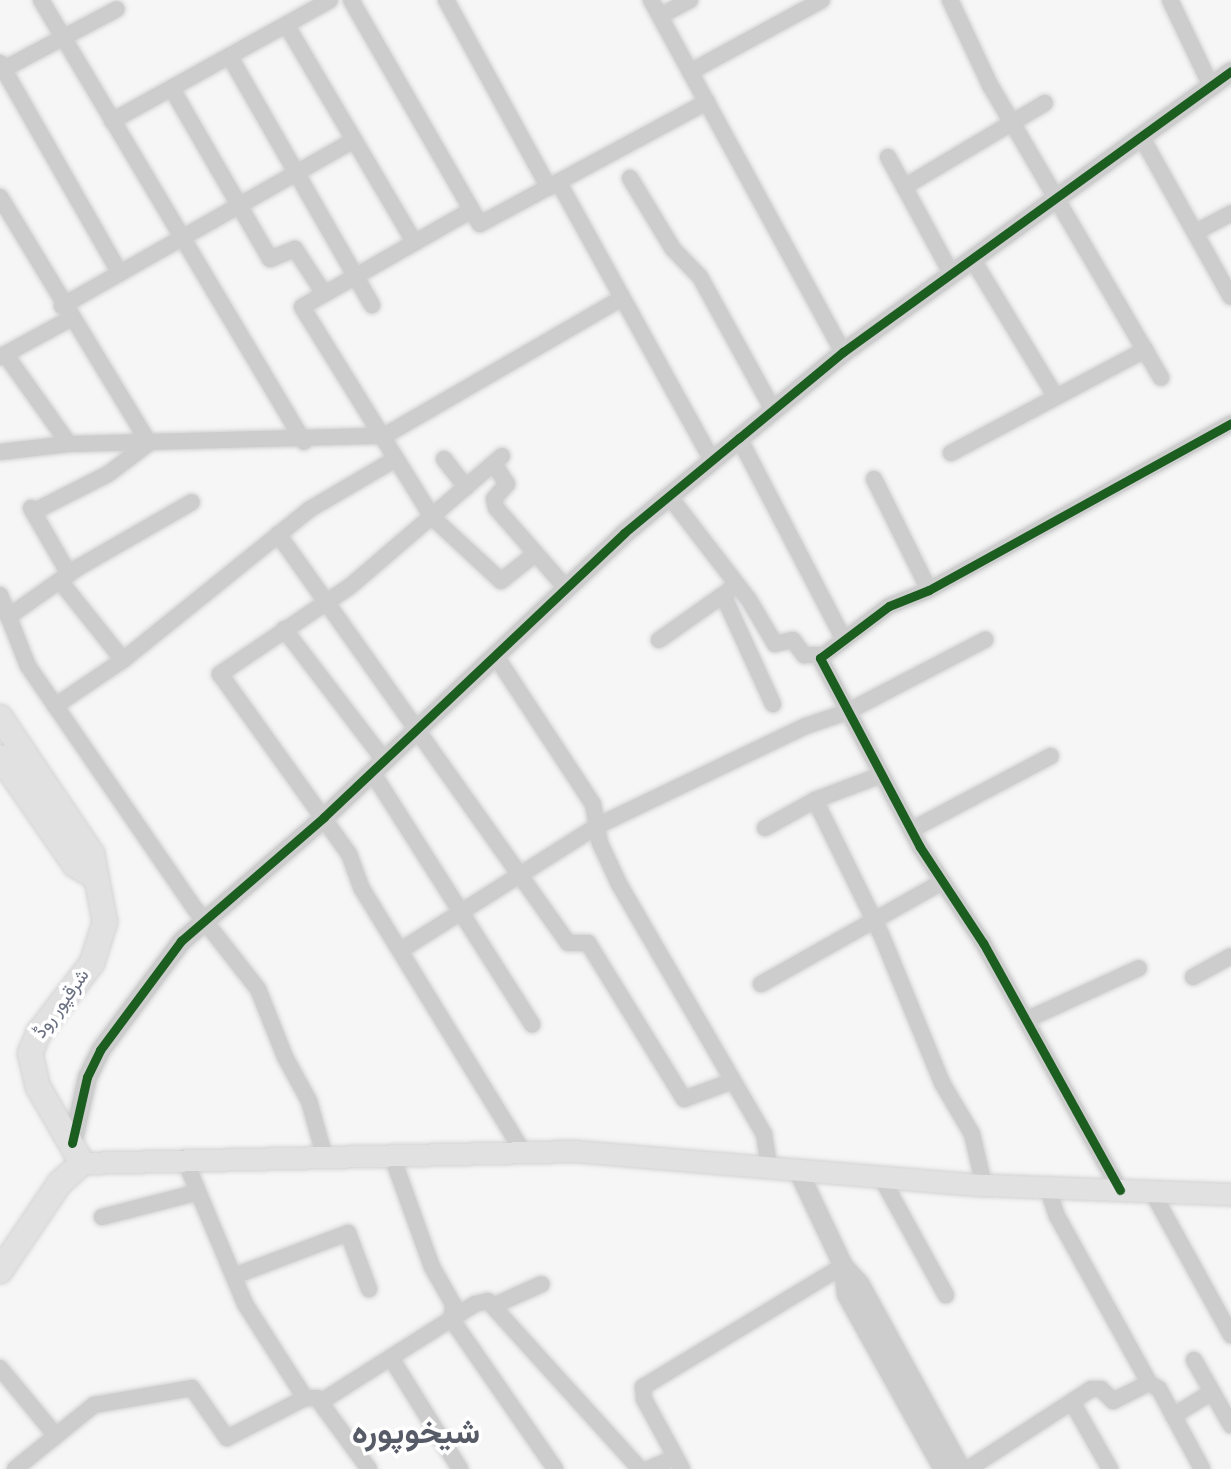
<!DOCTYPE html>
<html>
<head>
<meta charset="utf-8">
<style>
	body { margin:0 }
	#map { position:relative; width:1231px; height:1469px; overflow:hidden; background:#f6f6f6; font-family:"Source Sans 3",Vazirmatn,sans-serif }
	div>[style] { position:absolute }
	.roads { filter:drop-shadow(0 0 2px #d2d2d4) drop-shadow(0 0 2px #d2d2d4) }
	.minor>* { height:16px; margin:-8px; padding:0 8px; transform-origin:8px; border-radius:8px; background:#cdcdce }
	.tertiary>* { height:19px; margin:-9.5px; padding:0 9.5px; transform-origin:9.5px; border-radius:9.5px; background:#cdcdce }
	.secondary>* { height:21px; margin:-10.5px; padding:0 10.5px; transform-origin:10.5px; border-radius:10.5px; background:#e1e1e2 }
	.primary>* { height:24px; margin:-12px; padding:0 12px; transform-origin:12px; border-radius:12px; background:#e1e1e2 }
	.cycleway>* { height:9px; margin:-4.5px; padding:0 4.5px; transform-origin:4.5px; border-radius:4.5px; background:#1b5e20 }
	span { translate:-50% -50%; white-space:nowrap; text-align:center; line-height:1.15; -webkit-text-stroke:7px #fff; paint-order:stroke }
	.street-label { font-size:19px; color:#6a7082 }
	.town-label { font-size:33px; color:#575b68; font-weight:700 }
</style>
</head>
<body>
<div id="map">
	<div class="roads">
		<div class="minor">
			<div style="left:41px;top:0;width:514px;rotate:59.25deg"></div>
			<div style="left:351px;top:0;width:258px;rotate:60.1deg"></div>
			<div style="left:480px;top:224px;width:258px;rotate:-28.3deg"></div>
			<div style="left:446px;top:0;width:214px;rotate:61.3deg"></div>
			<div style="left:651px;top:0;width:401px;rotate:61.4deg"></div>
			<div style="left:950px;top:0;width:94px;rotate:64.8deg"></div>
			<div style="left:990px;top:85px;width:339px;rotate:59.7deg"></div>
			<div style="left:1170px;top:0;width:95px;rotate:64.5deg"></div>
			<div style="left:660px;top:16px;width:34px;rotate:-28deg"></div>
			<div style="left:287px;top:26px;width:251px;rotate:59.5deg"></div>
			<div style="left:230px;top:57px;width:286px;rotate:60.2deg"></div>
			<div style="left:0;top:63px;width:242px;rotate:60.3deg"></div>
			<div style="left:0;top:71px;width:132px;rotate:-27.9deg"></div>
			<div style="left:690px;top:72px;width:150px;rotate:-28.6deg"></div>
			<div style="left:172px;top:89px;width:196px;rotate:60deg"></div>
			<div style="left:270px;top:259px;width:27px;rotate:-22deg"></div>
			<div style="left:295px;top:249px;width:51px;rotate:56.9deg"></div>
			<div style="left:112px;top:121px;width:249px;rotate:-29deg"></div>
			<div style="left:1142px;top:138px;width:182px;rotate:60.8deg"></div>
			<div style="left:888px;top:157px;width:134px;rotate:61.5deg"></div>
			<div style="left:630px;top:178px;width:83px;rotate:58.8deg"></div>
			<div style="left:673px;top:249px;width:39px;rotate:46deg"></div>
			<div style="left:700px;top:277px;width:152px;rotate:61.2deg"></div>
			<div style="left:559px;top:183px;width:316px;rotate:61.1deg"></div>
			<div style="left:904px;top:187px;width:164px;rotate:-30.8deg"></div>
			<div style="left:0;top:197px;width:288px;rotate:58.8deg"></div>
			<div style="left:149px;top:443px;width:51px;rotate:142.9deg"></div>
			<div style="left:108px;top:474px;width:84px;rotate:153.1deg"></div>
			<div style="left:470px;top:211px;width:193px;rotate:150.3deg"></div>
			<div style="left:302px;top:307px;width:247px;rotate:58.2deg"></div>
			<div style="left:432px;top:517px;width:94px;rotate:42.8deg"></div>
			<div style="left:501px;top:581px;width:43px;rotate:-38.5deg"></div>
			<div style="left:1196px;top:232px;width:40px;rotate:-28deg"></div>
			<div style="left:973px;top:260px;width:157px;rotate:58.8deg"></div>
			<div style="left:62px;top:306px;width:336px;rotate:-29.6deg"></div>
			<div style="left:5px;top:354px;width:110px;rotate:54.6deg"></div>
			<div style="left:0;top:357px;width:80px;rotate:-28.5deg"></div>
			<div style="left:739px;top:438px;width:225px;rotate:62.5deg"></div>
			<div style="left:0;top:452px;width:69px;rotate:-6.6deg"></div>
			<div style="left:69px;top:444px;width:315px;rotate:-1.5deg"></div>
			<div style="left:384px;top:436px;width:275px;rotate:-30.1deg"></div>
			<div style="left:951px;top:453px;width:220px;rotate:-28deg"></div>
			<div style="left:502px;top:456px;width:201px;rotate:139.4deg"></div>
			<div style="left:349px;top:587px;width:156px;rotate:146deg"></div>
			<div style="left:220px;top:674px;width:221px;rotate:54.4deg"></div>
			<div style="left:349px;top:854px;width:37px;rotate:70deg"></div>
			<div style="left:362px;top:889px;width:310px;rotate:58.5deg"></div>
			<div style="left:444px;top:459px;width:36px;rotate:52deg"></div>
			<div style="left:494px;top:464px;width:24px;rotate:57deg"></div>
			<div style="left:507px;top:484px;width:20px;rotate:131deg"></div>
			<div style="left:494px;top:499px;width:9px;rotate:77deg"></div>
			<div style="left:496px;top:508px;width:106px;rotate:48.8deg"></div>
			<div style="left:874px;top:479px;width:124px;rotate:63.6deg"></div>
			<div style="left:669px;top:496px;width:131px;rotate:52.4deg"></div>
			<div style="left:749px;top:600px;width:51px;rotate:59.4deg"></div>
			<div style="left:775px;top:644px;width:18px;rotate:-13deg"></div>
			<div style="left:793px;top:640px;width:19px;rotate:54deg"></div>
			<div style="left:804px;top:655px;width:17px"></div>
			<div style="left:31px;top:508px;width:76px;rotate:60.1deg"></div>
			<div style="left:278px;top:534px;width:501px;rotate:54.66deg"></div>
			<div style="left:568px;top:943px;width:20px"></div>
			<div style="left:588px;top:943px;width:183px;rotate:58.4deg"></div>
			<div style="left:684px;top:1099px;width:52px;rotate:-20.2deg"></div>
			<div style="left:60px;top:581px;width:101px;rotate:51.4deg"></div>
			<div style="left:0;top:595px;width:76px;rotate:68.5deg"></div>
			<div style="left:28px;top:666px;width:296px;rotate:55.5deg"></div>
			<div style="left:196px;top:910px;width:100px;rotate:51.9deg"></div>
			<div style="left:258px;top:989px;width:73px;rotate:68.3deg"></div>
			<div style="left:285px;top:1057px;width:50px;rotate:61.4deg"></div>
			<div style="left:309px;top:1101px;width:55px;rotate:74.2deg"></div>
			<div style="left:723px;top:595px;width:120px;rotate:65.4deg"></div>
			<div style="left:8px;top:617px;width:87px;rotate:-35.2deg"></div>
			<div style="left:79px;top:567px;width:130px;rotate:-29.9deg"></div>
			<div style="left:284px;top:629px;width:165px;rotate:52.6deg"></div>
			<div style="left:659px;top:640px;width:87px;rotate:-35.2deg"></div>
			<div style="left:495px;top:655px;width:178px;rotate:56.7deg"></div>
			<div style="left:593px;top:804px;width:40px;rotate:80deg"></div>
			<div style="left:600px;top:843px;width:45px;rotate:65.1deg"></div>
			<div style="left:619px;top:884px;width:289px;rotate:59.9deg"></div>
			<div style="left:764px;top:1134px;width:31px;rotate:81deg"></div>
			<div style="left:55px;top:706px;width:82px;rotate:-34.1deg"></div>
			<div style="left:123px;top:660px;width:240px;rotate:-38.9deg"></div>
			<div style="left:310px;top:509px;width:97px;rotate:-30.3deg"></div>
			<div style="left:372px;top:772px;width:299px;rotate:57.6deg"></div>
			<div style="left:815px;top:800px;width:149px;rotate:63.8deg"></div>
			<div style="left:881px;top:934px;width:161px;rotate:67.7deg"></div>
			<div style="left:942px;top:1083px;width:59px;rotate:59.5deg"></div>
			<div style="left:972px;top:1134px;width:52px;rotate:76.8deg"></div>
			<div style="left:765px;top:828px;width:57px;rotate:-29.2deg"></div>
			<div style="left:815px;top:800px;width:71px;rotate:-20.7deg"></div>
			<div style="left:911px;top:830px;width:158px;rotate:-27.9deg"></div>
			<div style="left:401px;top:950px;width:232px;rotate:-32.3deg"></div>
			<div style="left:597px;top:826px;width:232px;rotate:-25.6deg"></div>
			<div style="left:806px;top:726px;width:43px;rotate:-18.9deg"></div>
			<div style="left:847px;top:712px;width:156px;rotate:-27.6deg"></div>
			<div style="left:1193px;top:977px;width:43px;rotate:-28.9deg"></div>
			<div style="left:761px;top:984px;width:208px;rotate:-29.4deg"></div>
			<div style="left:1026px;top:1020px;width:124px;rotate:-24.7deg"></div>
			<div style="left:392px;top:1156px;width:118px;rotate:70.2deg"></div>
			<div style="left:432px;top:1267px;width:43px;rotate:60.4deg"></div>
			<div style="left:453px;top:1304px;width:16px;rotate:94deg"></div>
			<div style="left:184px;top:1158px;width:158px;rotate:67.3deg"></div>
			<div style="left:245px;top:1304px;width:112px;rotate:57.4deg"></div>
			<div style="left:881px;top:1177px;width:135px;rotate:61.2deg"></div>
			<div style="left:1048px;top:1189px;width:28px;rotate:72deg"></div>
			<div style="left:1057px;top:1216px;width:191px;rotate:61.1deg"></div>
			<div style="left:1120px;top:1190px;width:282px;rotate:-119deg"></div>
			<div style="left:983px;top:943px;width:115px;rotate:-123.3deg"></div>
			<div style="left:920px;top:847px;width:214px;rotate:-117.9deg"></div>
			<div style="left:820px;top:658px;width:86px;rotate:-37deg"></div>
			<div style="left:889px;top:606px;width:43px;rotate:-21.8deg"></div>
			<div style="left:929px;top:590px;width:345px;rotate:-28.9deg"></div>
			<div style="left:1151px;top:1190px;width:166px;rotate:61.1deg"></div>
			<div style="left:102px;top:1217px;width:96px;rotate:-14.5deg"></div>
			<div style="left:234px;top:1276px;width:122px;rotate:-20.7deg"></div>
			<div style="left:348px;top:1233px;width:60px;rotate:69.4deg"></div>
			<div style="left:495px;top:1305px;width:51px;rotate:-24.1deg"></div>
			<div style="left:452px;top:1320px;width:181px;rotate:55.3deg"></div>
			<div style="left:391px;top:1358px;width:131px;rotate:58.1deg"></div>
			<div style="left:1194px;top:1360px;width:75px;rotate:60.4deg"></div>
			<div style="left:0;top:1368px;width:88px;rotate:50.5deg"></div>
			<div style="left:322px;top:1401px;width:181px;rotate:-32.4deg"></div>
			<div style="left:475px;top:1304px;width:13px;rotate:-13deg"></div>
			<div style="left:488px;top:1301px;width:227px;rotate:47.9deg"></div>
			<div style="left:1072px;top:1402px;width:77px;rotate:60.4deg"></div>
			<div style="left:1173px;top:1416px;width:46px;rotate:-31.6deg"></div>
			<div style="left:15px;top:1469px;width:102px;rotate:-39deg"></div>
			<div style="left:94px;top:1405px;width:99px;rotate:-9.8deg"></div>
			<div style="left:192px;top:1388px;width:61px;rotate:55deg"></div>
			<div style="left:227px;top:1438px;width:88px;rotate:-27.1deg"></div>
			<div style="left:305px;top:1398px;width:12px"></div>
			<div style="left:317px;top:1398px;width:88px;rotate:53.8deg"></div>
			<div style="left:648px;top:1469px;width:30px;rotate:-23deg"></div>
			<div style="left:682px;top:1469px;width:80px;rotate:-118.5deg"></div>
			<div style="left:644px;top:1399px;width:12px;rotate:-95deg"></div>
			<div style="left:643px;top:1387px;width:234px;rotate:-31.2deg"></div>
			<div style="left:968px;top:1469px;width:147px;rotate:-33deg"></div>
			<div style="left:1091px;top:1389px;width:10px"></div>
			<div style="left:1101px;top:1389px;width:17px;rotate:45deg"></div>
			<div style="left:1113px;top:1401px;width:40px;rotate:-26.6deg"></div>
			<div style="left:1149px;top:1383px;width:12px;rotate:31deg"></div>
			<div style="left:1159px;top:1389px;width:91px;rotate:61.7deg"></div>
		</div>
		<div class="tertiary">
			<div style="left:72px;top:1143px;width:68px;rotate:-77.2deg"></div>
			<div style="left:87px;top:1077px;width:30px;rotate:-64deg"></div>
			<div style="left:100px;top:1050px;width:136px;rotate:-53.4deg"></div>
			<div style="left:181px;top:941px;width:189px;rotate:-40.9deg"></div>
			<div style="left:324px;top:817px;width:413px;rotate:-43.4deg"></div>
			<div style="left:624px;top:533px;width:149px;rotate:-39.6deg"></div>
			<div style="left:739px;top:438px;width:135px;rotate:-39.6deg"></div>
			<div style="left:843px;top:352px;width:479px;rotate:-35.9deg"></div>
			<div style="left:797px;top:1169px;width:107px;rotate:64.6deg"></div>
			<div style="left:843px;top:1266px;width:23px;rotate:47deg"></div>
			<div style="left:859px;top:1283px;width:212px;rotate:61.3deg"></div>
			<div style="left:843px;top:1266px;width:28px;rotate:84deg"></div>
			<div style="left:846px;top:1294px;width:200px;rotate:61deg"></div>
		</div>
		<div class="secondary">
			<div style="left:82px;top:1163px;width:493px;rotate:-1.4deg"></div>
			<div style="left:575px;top:1151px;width:410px;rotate:4.8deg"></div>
			<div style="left:984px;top:1185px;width:247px;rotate:2.1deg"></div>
		</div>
		<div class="primary">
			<div style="left:0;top:717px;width:165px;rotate:56.1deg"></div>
			<div style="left:92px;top:854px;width:69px;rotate:79.2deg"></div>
			<div style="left:105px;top:922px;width:43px;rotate:107.6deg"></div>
			<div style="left:92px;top:963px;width:87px;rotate:127.5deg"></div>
			<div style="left:39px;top:1032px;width:23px;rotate:113deg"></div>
			<div style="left:30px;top:1053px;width:35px;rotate:77deg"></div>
			<div style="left:38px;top:1087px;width:88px;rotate:59.9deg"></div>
			<div style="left:82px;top:1163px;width:31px;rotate:138deg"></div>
			<div style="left:59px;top:1184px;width:105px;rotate:124.1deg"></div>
			<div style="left:0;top:757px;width:131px;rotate:55.2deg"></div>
			<div style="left:75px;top:865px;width:21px;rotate:31deg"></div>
		</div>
	</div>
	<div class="cycleway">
		<div style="left:72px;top:1143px;width:68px;rotate:-77.2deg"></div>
		<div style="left:87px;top:1077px;width:30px;rotate:-64deg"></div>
		<div style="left:100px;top:1050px;width:136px;rotate:-53.4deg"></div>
		<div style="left:181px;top:941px;width:189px;rotate:-40.9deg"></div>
		<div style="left:324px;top:817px;width:413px;rotate:-43.4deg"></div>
		<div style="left:624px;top:533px;width:149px;rotate:-39.6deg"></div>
		<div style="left:739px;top:438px;width:135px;rotate:-39.6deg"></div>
		<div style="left:843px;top:352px;width:479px;rotate:-35.9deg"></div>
		<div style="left:1120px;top:1190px;width:282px;rotate:-119deg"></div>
		<div style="left:983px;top:943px;width:115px;rotate:-123.3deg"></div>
		<div style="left:920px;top:847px;width:214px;rotate:-117.9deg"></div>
		<div style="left:820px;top:658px;width:86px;rotate:-37deg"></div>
		<div style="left:889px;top:606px;width:43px;rotate:-21.8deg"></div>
		<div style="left:929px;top:590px;width:345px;rotate:-28.9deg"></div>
	</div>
	<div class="street-label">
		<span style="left:62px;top:1004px;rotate:-54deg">شرقپور روڈ</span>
	</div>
	<div class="town-label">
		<span style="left:416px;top:1433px">شیخوپورہ</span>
	</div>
</div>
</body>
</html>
